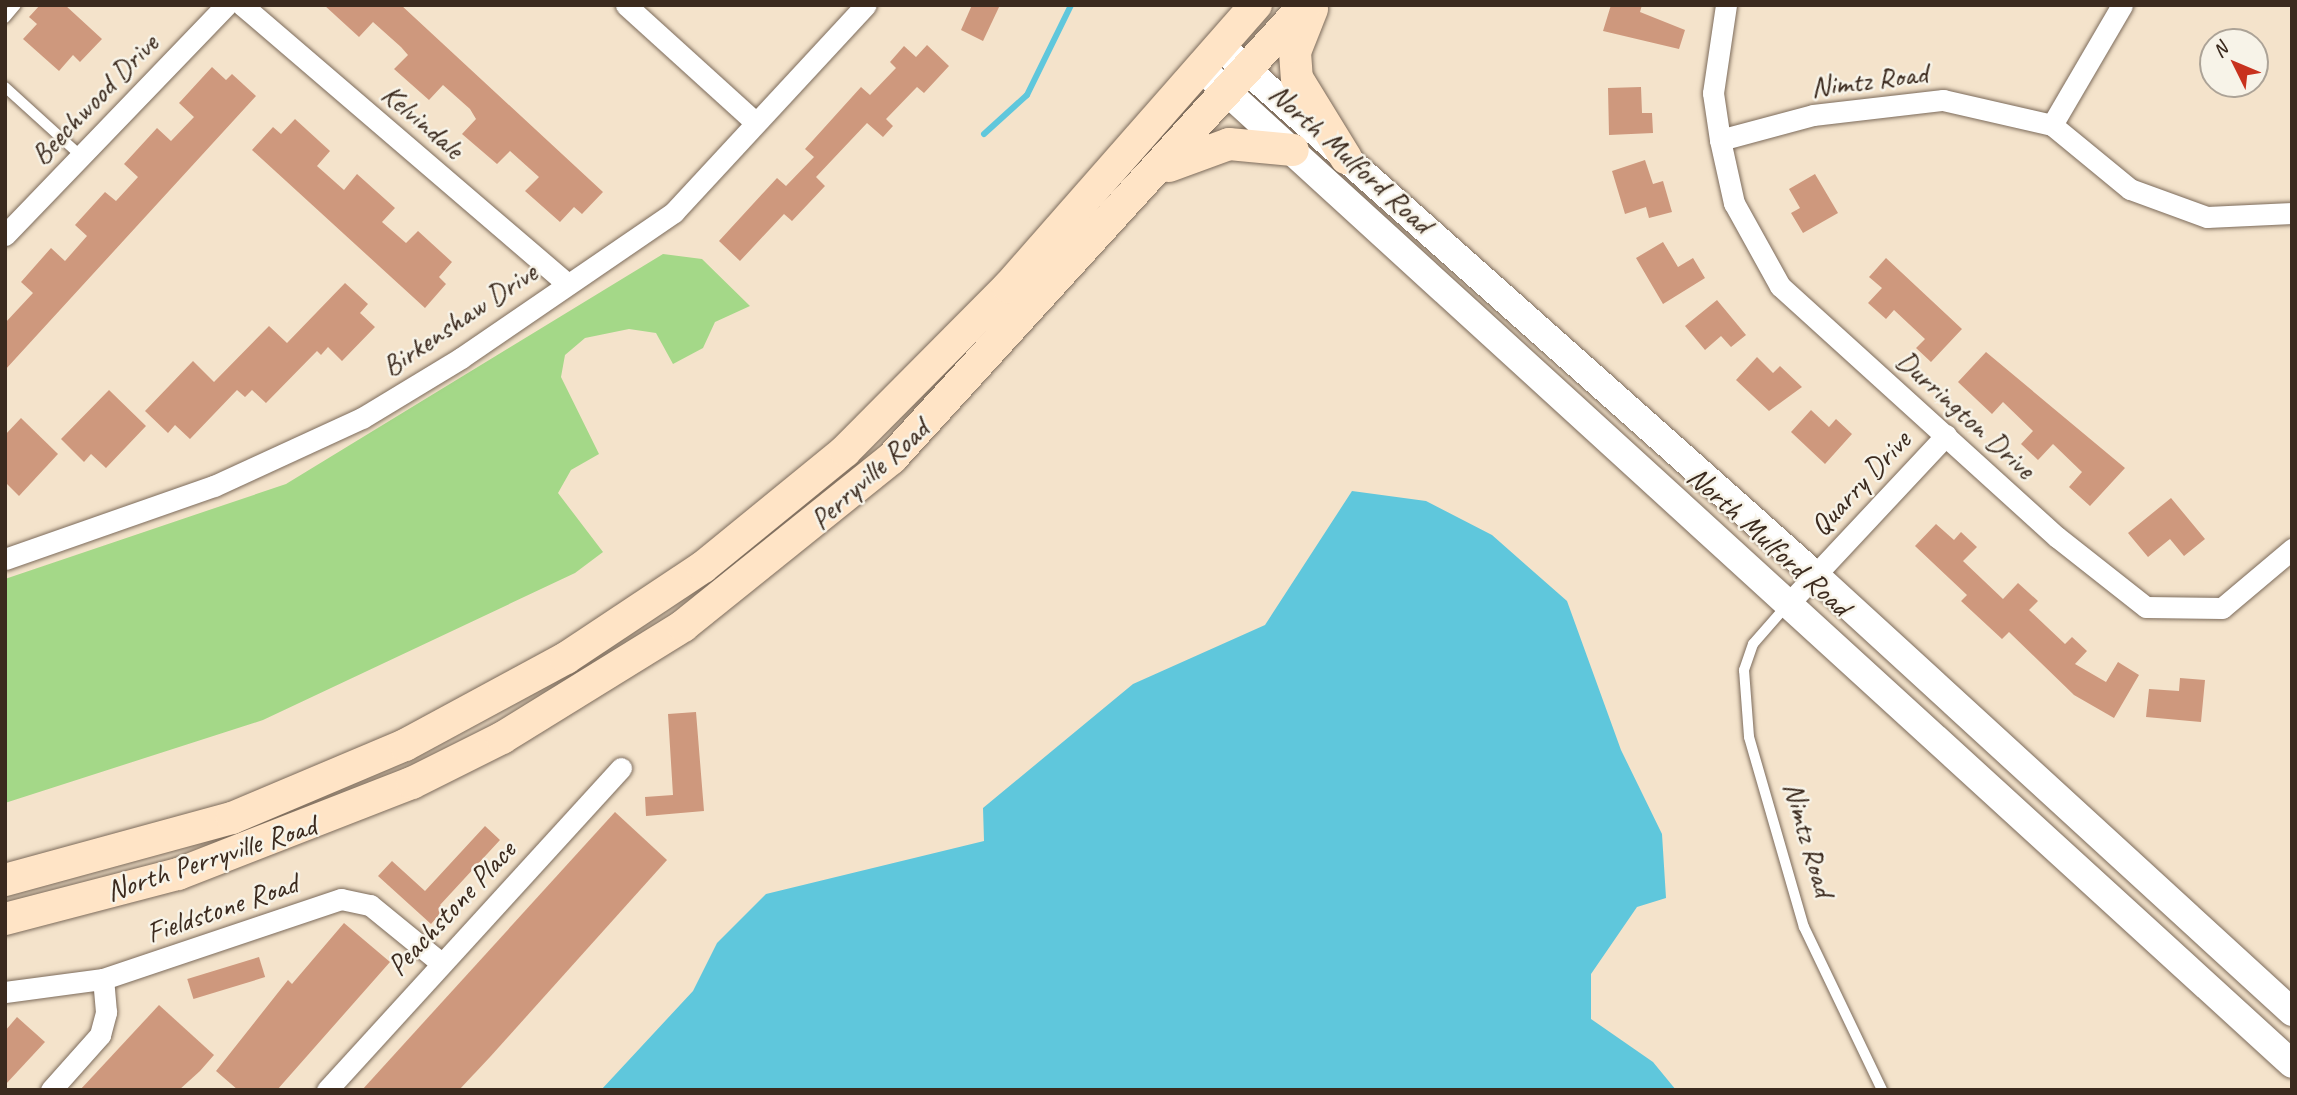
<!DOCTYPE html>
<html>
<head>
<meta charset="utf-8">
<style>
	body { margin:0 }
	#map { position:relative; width:2297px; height:1095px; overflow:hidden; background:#f4e3cb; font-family:Caveat,sans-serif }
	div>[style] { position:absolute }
	.green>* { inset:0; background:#a4d888 }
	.water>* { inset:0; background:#5fc7dc }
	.stream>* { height:6px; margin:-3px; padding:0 3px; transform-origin:3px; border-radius:3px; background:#5fc7dc }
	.building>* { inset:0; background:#ce987d; transform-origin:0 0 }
	.roads { filter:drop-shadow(0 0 2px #7c6b5b) drop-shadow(0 0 2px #7c6b5b) }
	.service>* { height:10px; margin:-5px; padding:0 5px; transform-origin:5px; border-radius:5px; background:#fff }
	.minor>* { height:21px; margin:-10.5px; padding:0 10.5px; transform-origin:10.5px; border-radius:10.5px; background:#fff }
	.tertiary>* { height:28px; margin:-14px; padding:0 14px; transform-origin:14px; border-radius:14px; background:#fff }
	.secondary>* { height:32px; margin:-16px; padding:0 16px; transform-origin:16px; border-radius:16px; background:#ffe4c6 }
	span { translate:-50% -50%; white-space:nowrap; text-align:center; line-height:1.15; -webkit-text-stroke:5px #f7f3e8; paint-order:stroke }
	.street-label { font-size:30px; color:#3b2a1e }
	.frame { position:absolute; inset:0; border:7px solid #3b2a1e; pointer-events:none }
	.north { position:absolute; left:2199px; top:28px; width:70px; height:70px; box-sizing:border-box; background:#f7f3e8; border:2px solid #aca397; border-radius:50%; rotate:313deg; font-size:19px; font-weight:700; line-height:28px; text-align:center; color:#3b2a1e }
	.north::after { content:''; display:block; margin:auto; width:24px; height:32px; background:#c8321e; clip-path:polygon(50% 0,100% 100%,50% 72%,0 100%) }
</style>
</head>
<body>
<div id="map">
	<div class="green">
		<div style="clip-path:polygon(663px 254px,702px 259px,750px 306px,715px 322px,703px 348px,673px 364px,656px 333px,629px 329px,585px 338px,565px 355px,561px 377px,599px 454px,571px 470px,558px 493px,603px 552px,575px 573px,263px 720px,5px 803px,5px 579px,286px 484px)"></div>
	</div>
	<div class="water">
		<div style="clip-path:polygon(1352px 491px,1426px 501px,1492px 535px,1567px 601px,1621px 750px,1662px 834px,1666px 898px,1637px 907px,1591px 974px,1591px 1019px,1653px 1062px,1676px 1090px,601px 1090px,693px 991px,717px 943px,766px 894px,984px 841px,983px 808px,1133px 684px,1265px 625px)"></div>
	</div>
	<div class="stream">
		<div style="left:984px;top:134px;width:58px;rotate:-42.2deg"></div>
		<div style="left:1027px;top:95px;width:100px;rotate:-63.9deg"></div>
	</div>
	<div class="building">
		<div style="clip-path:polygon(40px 5px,65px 5px,102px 39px,80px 62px,73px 55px,59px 71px,23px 39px,37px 24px,29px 17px)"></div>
		<div style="clip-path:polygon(324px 5px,401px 5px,603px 192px,582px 214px,574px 207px,560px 222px,525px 191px,539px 177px,510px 151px,497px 164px,462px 134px,476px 119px,470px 109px,443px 85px,429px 100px,394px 69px,408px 55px,401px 47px,373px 22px,359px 37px)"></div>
		<div style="clip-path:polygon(972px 5px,1000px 5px,983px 41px,961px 30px)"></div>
		<div style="clip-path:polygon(1611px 5px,1642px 5px,1640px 12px,1685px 30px,1679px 49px,1603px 31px)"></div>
		<div style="clip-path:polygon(927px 45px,949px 66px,924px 93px,917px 87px,886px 119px,893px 126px,883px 137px,867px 123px,816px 177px,825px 186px,792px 221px,784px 214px,740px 261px,719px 241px,777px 178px,786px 186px,814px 157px,805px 149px,861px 87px,870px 95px,896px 68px,890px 62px,904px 46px,916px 57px)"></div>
		<div style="clip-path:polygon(212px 67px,226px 80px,232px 74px,256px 96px,5px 370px,5px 323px,33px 293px,21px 282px,51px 248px,65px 261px,87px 236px,75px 225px,105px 192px,116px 201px,138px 177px,124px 164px,157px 128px,171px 141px,194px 117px,179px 103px)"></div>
		<div style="clip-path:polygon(1641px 87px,1642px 113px,1652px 113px,1653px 133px,1609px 135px,1608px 88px)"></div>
		<div style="clip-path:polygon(295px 119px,330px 151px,317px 166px,344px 190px,357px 174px,395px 208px,382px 222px,406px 243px,418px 231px,452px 262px,439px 277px,446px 284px,425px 308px,252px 150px,273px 127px,281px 134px)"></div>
		<div style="clip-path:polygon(1645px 160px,1653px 184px,1663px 181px,1672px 212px,1649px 218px,1646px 207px,1625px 214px,1612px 171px)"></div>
		<div style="clip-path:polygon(1815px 174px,1838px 213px,1803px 233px,1791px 213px,1800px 208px,1789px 189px)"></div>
		<div style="clip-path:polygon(1663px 242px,1678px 267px,1693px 258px,1705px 278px,1663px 304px,1636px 258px)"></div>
		<div style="clip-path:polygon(1886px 258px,1962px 329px,1931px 362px,1916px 348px,1925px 339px,1894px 310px,1886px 319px,1868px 303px,1882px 288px,1869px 277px)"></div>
		<div style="clip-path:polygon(345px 283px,368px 304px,360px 313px,375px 327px,342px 361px,328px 347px,321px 355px,317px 351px,266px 403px,252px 390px,245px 397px,237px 390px,190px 439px,175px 425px,168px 433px,145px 411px,193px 361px,214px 382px,269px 326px,287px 343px)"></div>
		<div style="clip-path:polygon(1717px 300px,1746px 335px,1731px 347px,1721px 336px,1705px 350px,1685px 326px)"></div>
		<div style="clip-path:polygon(1986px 352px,2125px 468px,2090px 506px,2069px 487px,2082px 472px,2053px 444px,2038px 460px,2021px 444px,2033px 431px,2003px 402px,1992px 414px,1958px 382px)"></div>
		<div style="clip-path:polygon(1757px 357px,1773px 373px,1780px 366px,1802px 387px,1769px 411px,1736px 380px)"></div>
		<div style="clip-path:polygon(109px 390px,146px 426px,106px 468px,91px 454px,84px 462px,61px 439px)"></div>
		<div style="clip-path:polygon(1811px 410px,1829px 427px,1836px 419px,1852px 434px,1825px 464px,1791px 432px)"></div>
		<div style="clip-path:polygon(21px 418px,58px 454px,19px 496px,5px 482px,5px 435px)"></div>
		<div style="clip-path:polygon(2171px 498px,2205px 539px,2184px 556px,2170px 539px,2148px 557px,2128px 533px)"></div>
		<div style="clip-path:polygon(1936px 524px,1954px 540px,1961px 532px,1977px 547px,1963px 561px,2003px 599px,2018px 583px,2038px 601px,2029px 610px,2065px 644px,2072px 637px,2087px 651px,2075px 664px,2106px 682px,2118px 662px,2139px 675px,2114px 718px,2074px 695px,2009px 632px,2002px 639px,1961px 601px,1967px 595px,1915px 546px)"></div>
		<div style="clip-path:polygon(2180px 678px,2205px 680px,2201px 722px,2146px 717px,2149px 689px,2179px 691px)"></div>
		<div style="clip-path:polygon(696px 712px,704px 811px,646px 816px,645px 797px,673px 795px,668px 714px)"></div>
		<div style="clip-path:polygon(615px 812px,667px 860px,490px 1057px,459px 1090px,362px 1090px)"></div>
		<div style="clip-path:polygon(485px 826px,500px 840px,440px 905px,444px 909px,431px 924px,378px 876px,392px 861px,425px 891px)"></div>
		<div style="clip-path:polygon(344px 923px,390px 962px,277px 1090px,238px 1090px,216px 1071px,288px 980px,292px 984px)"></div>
		<div style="left:259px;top:957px;width:21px;height:75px;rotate:73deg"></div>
		<div style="clip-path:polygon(159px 1005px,214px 1055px,200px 1071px,179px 1090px,80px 1090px)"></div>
		<div style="clip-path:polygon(17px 1017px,45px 1042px,5px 1085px,5px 1031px)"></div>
	</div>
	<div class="roads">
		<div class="service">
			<div style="left:5px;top:18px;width:17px;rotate:-50deg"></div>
			<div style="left:5px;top:87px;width:101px;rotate:42.2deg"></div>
			<div style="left:1788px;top:604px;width:53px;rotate:131.2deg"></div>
			<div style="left:1753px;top:644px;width:28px;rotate:109deg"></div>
			<div style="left:1744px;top:670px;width:67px;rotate:85.7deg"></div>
			<div style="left:1749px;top:737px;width:198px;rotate:73.9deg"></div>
			<div style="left:1804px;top:927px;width:181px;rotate:64.4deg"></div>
		</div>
		<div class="minor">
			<div style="left:242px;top:5px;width:426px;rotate:40.6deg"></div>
			<div style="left:626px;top:5px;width:174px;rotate:42.2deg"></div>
			<div style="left:1726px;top:5px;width:89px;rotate:98.4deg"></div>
			<div style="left:1713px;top:93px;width:48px;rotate:81.5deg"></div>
			<div style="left:1720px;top:140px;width:65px;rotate:77.5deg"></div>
			<div style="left:1734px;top:203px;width:95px;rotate:61deg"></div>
			<div style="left:1780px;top:286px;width:374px;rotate:42.2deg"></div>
			<div style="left:2057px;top:537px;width:113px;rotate:38.2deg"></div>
			<div style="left:2146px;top:607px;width:76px;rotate:0.8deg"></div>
			<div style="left:2222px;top:608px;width:92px;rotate:-40.1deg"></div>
			<div style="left:2052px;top:125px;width:139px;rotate:-59.7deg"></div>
			<div style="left:1720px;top:140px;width:96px;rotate:-15deg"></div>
			<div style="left:1813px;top:115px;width:131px;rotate:-6.6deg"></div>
			<div style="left:1943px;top:100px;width:112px;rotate:12.9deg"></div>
			<div style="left:2052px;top:125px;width:101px;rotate:39.4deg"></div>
			<div style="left:2130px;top:189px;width:82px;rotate:20deg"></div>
			<div style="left:2207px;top:217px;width:85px;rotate:-2.7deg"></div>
			<div style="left:5px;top:235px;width:319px;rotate:-46.1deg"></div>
			<div style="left:5px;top:559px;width:221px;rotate:-19.3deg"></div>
			<div style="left:214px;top:486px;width:163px;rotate:-24.7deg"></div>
			<div style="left:362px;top:418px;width:116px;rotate:-31.2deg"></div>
			<div style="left:461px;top:358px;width:258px;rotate:-34.4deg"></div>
			<div style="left:674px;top:212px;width:282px;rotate:-47.2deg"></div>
			<div style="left:1789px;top:603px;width:230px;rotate:-46.9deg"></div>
			<div style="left:5px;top:992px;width:99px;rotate:-7.6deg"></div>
			<div style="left:103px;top:979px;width:251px;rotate:-18.6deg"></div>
			<div style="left:341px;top:899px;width:30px;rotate:12deg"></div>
			<div style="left:370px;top:905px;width:90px;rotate:39.2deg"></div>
			<div style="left:51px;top:1090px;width:74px;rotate:-48.3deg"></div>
			<div style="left:100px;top:1035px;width:24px;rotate:-75deg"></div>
			<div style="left:106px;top:1012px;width:33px;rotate:-95deg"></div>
			<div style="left:327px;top:1090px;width:436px;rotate:-47.6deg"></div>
		</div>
		<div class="tertiary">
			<div style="left:1220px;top:46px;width:796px;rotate:41.64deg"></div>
			<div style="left:1815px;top:575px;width:647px;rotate:42.49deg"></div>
			<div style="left:1201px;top:68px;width:1477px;rotate:42.39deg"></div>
		</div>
		<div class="secondary">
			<div style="left:1312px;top:9px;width:46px;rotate:111.6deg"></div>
			<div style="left:1295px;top:52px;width:26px;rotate:86deg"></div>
			<div style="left:1297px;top:78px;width:94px;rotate:58.5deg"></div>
			<div style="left:1169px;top:166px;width:64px;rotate:-20.1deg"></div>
			<div style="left:1229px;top:144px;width:64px;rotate:5.4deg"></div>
			<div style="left:5px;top:880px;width:235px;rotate:-15.3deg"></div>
			<div style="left:232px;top:818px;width:188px;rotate:-22.9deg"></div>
			<div style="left:405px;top:745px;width:183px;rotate:-28.4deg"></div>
			<div style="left:566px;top:658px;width:164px;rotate:-33.6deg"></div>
			<div style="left:703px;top:567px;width:183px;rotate:-39.2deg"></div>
			<div style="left:845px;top:451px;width:231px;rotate:-45.2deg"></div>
			<div style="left:1008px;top:287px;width:376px;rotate:-48.7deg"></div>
			<div style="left:5px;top:919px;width:179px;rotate:-14.6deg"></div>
			<div style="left:178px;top:874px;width:251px;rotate:-21.3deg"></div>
			<div style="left:412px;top:783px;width:101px;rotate:-26.6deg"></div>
			<div style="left:502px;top:738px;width:213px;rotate:-31.7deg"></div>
			<div style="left:683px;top:626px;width:267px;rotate:-38.8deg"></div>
			<div style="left:891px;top:459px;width:614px;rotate:-47.64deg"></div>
		</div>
	</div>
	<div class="street-label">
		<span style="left:1869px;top:80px;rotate:-7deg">Nimtz Road</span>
		<span style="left:94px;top:99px;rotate:-46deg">Beechwood Drive</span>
		<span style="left:423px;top:121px;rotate:41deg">Kelvindale</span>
		<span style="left:1351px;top:158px;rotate:42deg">North Mulford Road</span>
		<span style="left:459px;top:319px;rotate:-34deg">Birkenshaw Drive</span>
		<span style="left:1966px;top:414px;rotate:42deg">Durrington Drive</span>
		<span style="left:869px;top:474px;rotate:-42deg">Perryville Road</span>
		<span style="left:1860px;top:483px;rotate:-47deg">Quarry Drive</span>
		<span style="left:1769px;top:541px;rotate:42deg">North Mulford Road</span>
		<span style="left:1809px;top:839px;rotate:74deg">Nimtz Road</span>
		<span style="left:211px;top:858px;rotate:-18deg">North Perryville Road</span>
		<span style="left:222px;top:908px;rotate:-19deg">Fieldstone Road</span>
		<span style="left:451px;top:908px;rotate:-47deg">Peachstone Place</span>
	</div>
	<div class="frame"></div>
	<div class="north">N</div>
</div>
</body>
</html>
